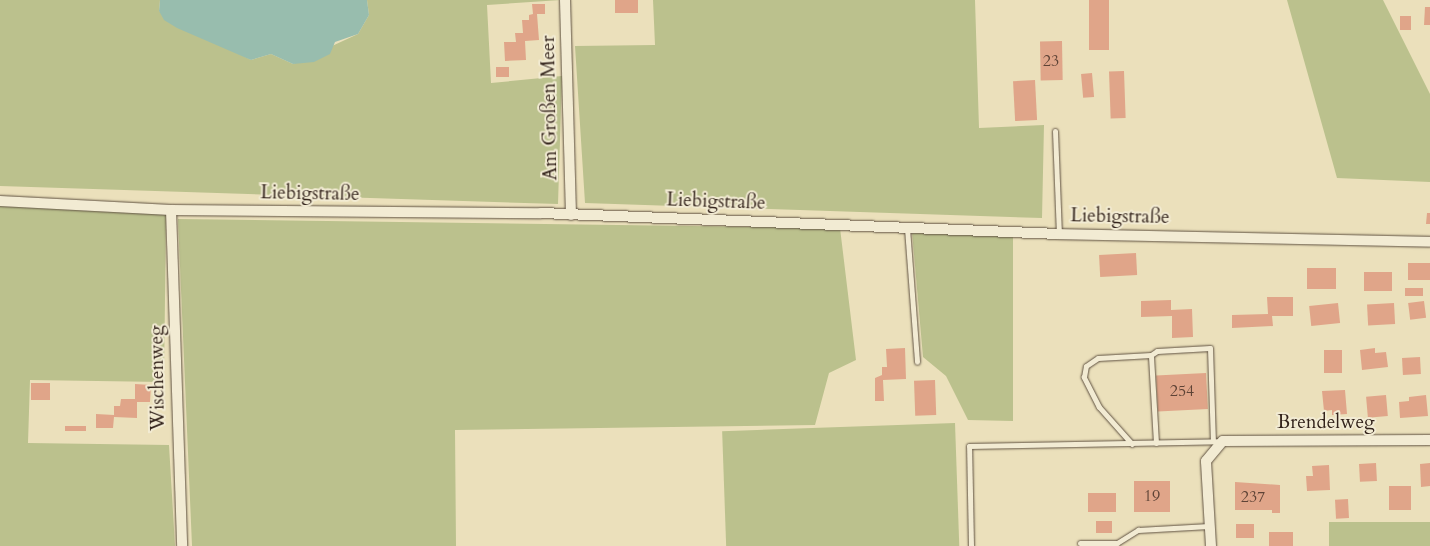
<!DOCTYPE html>
<html>
<head>
<meta charset="utf-8">
<style>
	body { margin:0 }
	#map { position:relative; width:1430px; height:546px; overflow:hidden; background:#ebe0bb; font-family:Cardo,serif }
	div>[style] { position:absolute }
	.green>* { inset:0; background:#bbc18d; transform-origin:0 0 }
	.water>* { inset:0; background:#98bdae }
	.building>* { inset:0; background:#e0a589; transform-origin:0 0 }
	.roads { filter:drop-shadow(0 0 1px #605242) drop-shadow(0 0 1px #605242) }
	.lane>* { height:5px; margin:-2.5px; padding:0 2.5px; transform-origin:2.5px; border-radius:2.5px; background:#f2ebd3 }
	.street>* { height:10px; margin:-5px; padding:0 5px; transform-origin:5px; border-radius:5px; background:#f2ebd3 }
	span { translate:-50% -50%; white-space:nowrap; text-align:center; line-height:1.15; -webkit-text-stroke:4px #f2ebd3; paint-order:stroke }
	.number-label { font-size:16px; color:#5e4336 }
	.number-label span { -webkit-text-stroke-width:0 }
	.street-label { font-size:19px; color:#32221a }
</style>
</head>
<body>
<div id="map">
	<div class="green">
		<div style="clip-path:polygon(0 0,160px 0,159px 11px,251px 60px,271px 54px,293px 64px,358px 34px,369px 15px,367px 0,561px 0,487px 5px,491px 83px,562px 76px,558px 204px,0 186px)"></div>
		<div style="clip-path:polygon(653px 0,975px 0,979px 128px,1044px 125px,1042px 218px,585px 203px,575px 46px,655px 45px)"></div>
		<div style="clip-path:polygon(1287px 0,1383px 0,1430px 94px,1430px 182px,1337px 178px)"></div>
		<div style="clip-path:polygon(0 206px,166px 214px,164px 382px,30px 380px,28px 443px,169px 445px,175px 546px,0 546px)"></div>
		<div style="clip-path:polygon(178px 219px,840px 228px,856px 360px,829px 373px,815px 425px,455px 430px,456px 546px,192px 546px)"></div>
		<div style="clip-path:polygon(912px 231px,1013px 237px,1013px 421px,968px 420px,946px 376px,923px 357px)"></div>
		<div style="left:955px;top:423px;width:123px;height:233px;rotate:88deg"></div>
		<div style="left:1430px;top:522px;width:24px;height:101px;rotate:90deg"></div>
	</div>
	<div class="water">
		<div style="clip-path:polygon(160px 0,367px 0,369px 15px,358px 34px,335px 42px,330px 54px,314px 62px,293px 64px,271px 54px,251px 60px,177px 28px,164px 20px,159px 11px)"></div>
	</div>
	<div class="building">
		<div style="left:615px;top:0;width:23px;height:13px"></div>
		<div style="left:1089px;top:0;width:20px;height:50px"></div>
		<div style="clip-path:polygon(532px 4px,545px 4px,545px 14px,537px 14px,539px 40px,525px 41px,526px 60px,505px 61px,504px 42px,516px 42px,515px 33px,523px 33px,522px 20px,529px 20px,529px 15px,533px 14px)"></div>
		<div style="clip-path:polygon(1425px 7px,1430px 7px,1430px 25px,1424px 25px)"></div>
		<div style="left:1400px;top:16px;width:11px;height:14px"></div>
		<div style="left:1062px;top:41px;width:39px;height:22px;rotate:89deg"></div>
		<div style="left:496px;top:67px;width:13px;height:10px"></div>
		<div style="left:1124px;top:71px;width:47px;height:15px;rotate:88deg"></div>
		<div style="left:1092px;top:73px;width:24px;height:11px;rotate:85deg"></div>
		<div style="left:1035px;top:80px;width:40px;height:22px;rotate:87deg"></div>
		<div style="clip-path:polygon(1427px 213px,1430px 213px,1430px 224px,1426px 224px)"></div>
		<div style="left:1136px;top:253px;width:22px;height:37px;rotate:87deg"></div>
		<div style="left:1430px;top:263px;width:17px;height:22px;rotate:90deg"></div>
		<div style="left:1336px;top:268px;width:21px;height:29px;rotate:90deg"></div>
		<div style="left:1364px;top:272px;width:28px;height:19px"></div>
		<div style="left:1405px;top:288px;width:18px;height:8px"></div>
		<div style="clip-path:polygon(1267px 297px,1293px 297px,1293px 316px,1272px 316px,1273px 326px,1232px 328px,1232px 315px,1268px 314px)"></div>
		<div style="clip-path:polygon(1171px 300px,1171px 310px,1192px 309px,1193px 337px,1172px 338px,1172px 316px,1141px 317px,1141px 301px)"></div>
		<div style="left:1424px;top:301px;width:17px;height:16px;rotate:83deg"></div>
		<div style="left:1338px;top:303px;width:20px;height:29px;rotate:84deg"></div>
		<div style="left:1394px;top:303px;width:21px;height:27px;rotate:87deg"></div>
		<div style="clip-path:polygon(905px 348px,906px 379px,883px 380px,884px 401px,875px 401px,875px 378px,882px 375px,882px 367px,887px 367px,886px 349px)"></div>
		<div style="clip-path:polygon(1375px 348px,1375px 353px,1386px 352px,1388px 367px,1362px 370px,1360px 350px)"></div>
		<div style="left:1324px;top:350px;width:18px;height:23px"></div>
		<div style="left:1420px;top:357px;width:17px;height:18px;rotate:87deg"></div>
		<div style="left:1206px;top:373px;width:36px;height:50px;rotate:87deg"></div>
		<div style="left:935px;top:380px;width:35px;height:21px;rotate:88deg"></div>
		<div style="left:31px;top:383px;width:19px;height:17px"></div>
		<div style="clip-path:polygon(135px 384px,151px 385px,150px 402px,137px 402px,137px 418px,114px 417px,113px 428px,96px 428px,96px 414px,114px 415px,114px 406px,120px 406px,121px 399px,135px 399px)"></div>
		<div style="clip-path:polygon(1345px 390px,1347px 414px,1332px 415px,1332px 410px,1324px 411px,1322px 391px)"></div>
		<div style="left:1386px;top:395px;width:21px;height:20px;rotate:85deg"></div>
		<div style="clip-path:polygon(1426px 395px,1428px 416px,1400px 418px,1399px 402px,1409px 401px,1409px 397px)"></div>
		<div style="left:65px;top:426px;width:21px;height:5px"></div>
		<div style="left:1376px;top:463px;width:18px;height:17px;rotate:87deg"></div>
		<div style="clip-path:polygon(1430px 463px,1430px 486px,1421px 487px,1420px 464px)"></div>
		<div style="clip-path:polygon(1329px 465px,1330px 490px,1307px 491px,1306px 476px,1313px 476px,1312px 466px)"></div>
		<div style="left:1134px;top:481px;width:36px;height:31px"></div>
		<div style="clip-path:polygon(1235px 482px,1280px 485px,1280px 513px,1272px 513px,1272px 510px,1235px 510px)"></div>
		<div style="left:1411px;top:486px;width:24px;height:22px;rotate:90deg"></div>
		<div style="left:1088px;top:493px;width:28px;height:19px"></div>
		<div style="left:1348px;top:499px;width:19px;height:13px;rotate:87deg"></div>
		<div style="left:1096px;top:521px;width:16px;height:12px"></div>
		<div style="left:1236px;top:524px;width:18px;height:14px"></div>
		<div style="left:1269px;top:532px;width:24px;height:14px"></div>
	</div>
	<div class="roads">
		<div class="lane">
			<div style="left:1055px;top:131px;width:103px;rotate:87.8deg"></div>
			<div style="left:907px;top:228px;width:134px;rotate:85.7deg"></div>
			<div style="left:1156px;top:443px;width:88px;rotate:-93.3deg"></div>
			<div style="left:1151px;top:355px;width:7px;rotate:-34deg"></div>
			<div style="left:1157px;top:351px;width:53px;rotate:-3.2deg"></div>
			<div style="left:1210px;top:348px;width:93px;rotate:88.2deg"></div>
			<div style="left:1132px;top:444px;width:50px;rotate:-131.7deg"></div>
			<div style="left:1099px;top:407px;width:34px;rotate:-117deg"></div>
			<div style="left:1084px;top:377px;width:11px;rotate:-80deg"></div>
			<div style="left:1086px;top:366px;width:14px;rotate:-34deg"></div>
			<div style="left:1098px;top:358px;width:53px;rotate:-3.2deg"></div>
			<div style="left:1080px;top:543px;width:37px"></div>
			<div style="left:1117px;top:543px;width:25px;rotate:-32deg"></div>
			<div style="left:1138px;top:530px;width:71px;rotate:-3.2deg"></div>
			<div style="left:971px;top:546px;width:100px;rotate:-91.1deg"></div>
			<div style="left:969px;top:446px;width:252px;rotate:-1.1deg"></div>
		</div>
		<div class="street">
			<div style="left:565px;top:0;width:215px;rotate:88.4deg"></div>
			<div style="left:0;top:201px;width:171px;rotate:3deg"></div>
			<div style="left:171px;top:210px;width:370px;rotate:0.5deg"></div>
			<div style="left:541px;top:213px;width:518px;rotate:2.32deg"></div>
			<div style="left:1059px;top:234px;width:371px;rotate:1.2deg"></div>
			<div style="left:171px;top:210px;width:336px;rotate:88.1deg"></div>
			<div style="left:1211px;top:546px;width:85px;rotate:-93.4deg"></div>
			<div style="left:1206px;top:461px;width:26px;rotate:-50deg"></div>
			<div style="left:1223px;top:441px;width:207px;rotate:-0.3deg"></div>
		</div>
	</div>
	<div class="number-label">
		<span style="left:1051px;top:61px">23</span>
		<span style="left:1182px;top:391px">254</span>
		<span style="left:1152px;top:496px">19</span>
		<span style="left:1253px;top:497px">237</span>
	</div>
	<div class="street-label">
		<span style="left:550px;top:108px;rotate:-91deg">Am Großen Meer</span>
		<span style="left:310px;top:194px;rotate:1deg">Liebigstraße</span>
		<span style="left:716px;top:202px;rotate:2deg">Liebigstraße</span>
		<span style="left:1120px;top:217px;rotate:1deg">Liebigstraße</span>
		<span style="left:158px;top:378px;rotate:-91deg">Wischenweg</span>
		<span style="left:1326px;top:423px">Brendelweg</span>
	</div>
</div>
</body>
</html>
